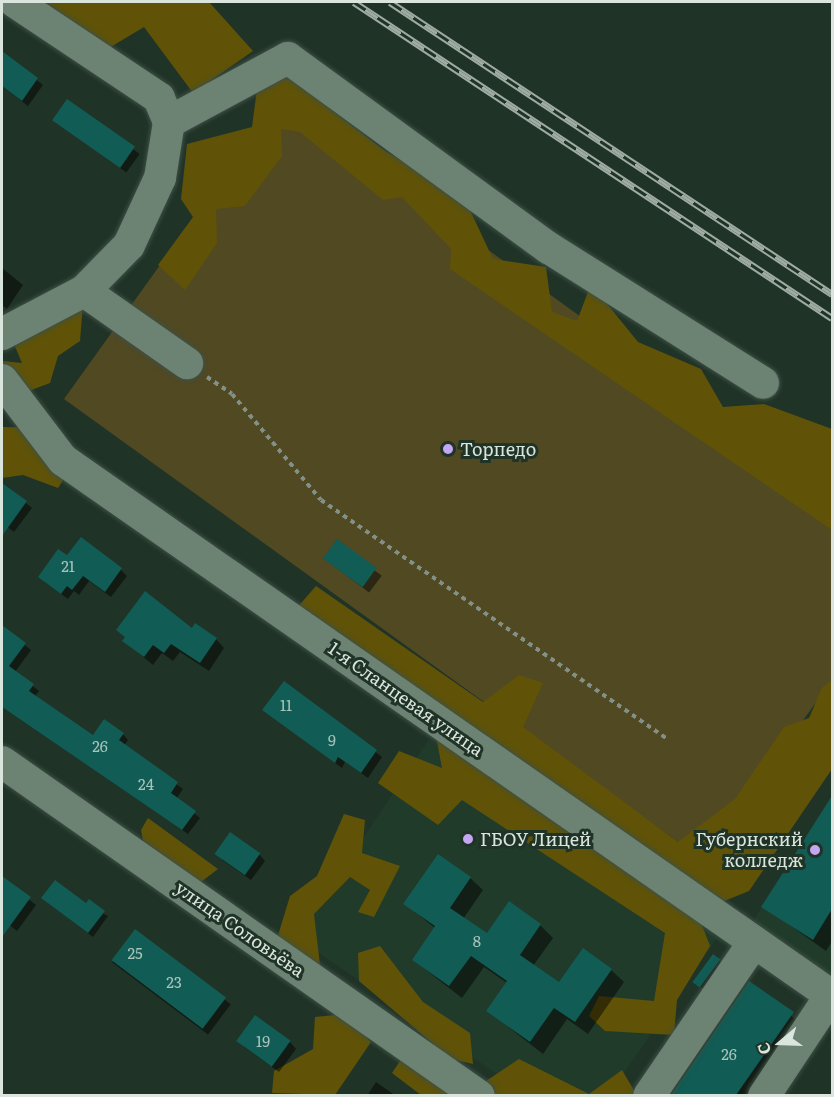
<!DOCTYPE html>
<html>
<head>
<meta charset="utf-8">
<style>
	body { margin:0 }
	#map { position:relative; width:834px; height:1097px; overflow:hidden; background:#203327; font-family:Literata,serif }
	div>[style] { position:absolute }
	.built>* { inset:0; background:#203b2a }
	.green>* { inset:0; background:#514922 }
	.forest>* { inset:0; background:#605308 }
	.shadow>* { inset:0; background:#0007; transform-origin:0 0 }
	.building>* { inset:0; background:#115c54; transform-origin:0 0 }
	.path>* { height:4px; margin-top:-2px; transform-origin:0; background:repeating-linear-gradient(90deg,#829187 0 4.5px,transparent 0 9px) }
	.roads { filter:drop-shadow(0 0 2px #3e5045) drop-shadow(0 0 2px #3e5045) }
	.minor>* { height:32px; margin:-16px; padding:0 16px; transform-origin:16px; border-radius:16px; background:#6c8273 }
	.rail>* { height:7px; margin-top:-3.5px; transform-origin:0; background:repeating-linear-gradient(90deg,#203327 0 14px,#9eaca3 0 28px); box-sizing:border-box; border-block:2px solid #9eaca3 }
	.dots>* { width:16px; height:16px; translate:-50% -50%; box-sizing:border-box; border:3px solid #203327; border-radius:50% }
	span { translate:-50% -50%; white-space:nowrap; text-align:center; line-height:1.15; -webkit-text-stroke:6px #203327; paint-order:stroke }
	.number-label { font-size:15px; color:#a7c3bb }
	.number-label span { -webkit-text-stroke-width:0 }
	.poi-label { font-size:18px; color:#d9e5dd }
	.left { translate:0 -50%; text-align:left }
	.right { translate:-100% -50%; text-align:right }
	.street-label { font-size:18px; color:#d9e5dd }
	.frame { position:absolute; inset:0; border:3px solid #d9e5dd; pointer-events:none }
	.north { position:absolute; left:750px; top:1013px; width:60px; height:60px; -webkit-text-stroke:4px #203327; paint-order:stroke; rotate:251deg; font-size:16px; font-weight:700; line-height:24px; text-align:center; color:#d9e5dd }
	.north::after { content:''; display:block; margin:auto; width:21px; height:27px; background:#d9e5dd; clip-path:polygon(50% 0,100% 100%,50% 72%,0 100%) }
</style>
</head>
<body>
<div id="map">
	<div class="built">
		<div style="clip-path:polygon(429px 739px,717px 938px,609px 1095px,529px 1096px,297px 938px)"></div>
		<div style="clip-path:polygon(832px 794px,832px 984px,750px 926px)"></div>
	</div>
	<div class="green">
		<div style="clip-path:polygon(279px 99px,832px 498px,832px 680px,703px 860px,64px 399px)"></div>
	</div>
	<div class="forest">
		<div style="clip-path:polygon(25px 2px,209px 2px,253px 51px,193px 93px,144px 27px,104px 51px)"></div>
		<div style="clip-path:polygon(286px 75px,385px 151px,462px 193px,493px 259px,546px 267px,552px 312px,577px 321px,591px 284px,638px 342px,701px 369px,723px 407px,764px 404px,832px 429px,832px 530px,450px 269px,451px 249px,402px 197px,383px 200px,300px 132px,281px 129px,282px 156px,245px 206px,216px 209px,217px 243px,185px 290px,158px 265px,193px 217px,181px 199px,187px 144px,252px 127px,257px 89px)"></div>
		<div style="clip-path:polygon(84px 291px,80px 341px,58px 356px,50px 383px,2px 401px,2px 361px,22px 363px,11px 337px)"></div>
		<div style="clip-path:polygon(2px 427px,55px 428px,35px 451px,69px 471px,58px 488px,23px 475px,2px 478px)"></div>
		<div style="clip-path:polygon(316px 586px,483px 702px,519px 675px,543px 683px,523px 727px,678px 842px,735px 799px,784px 727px,809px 718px,822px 688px,832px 680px,832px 769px,749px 891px,697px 912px,710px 946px,677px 1000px,674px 1035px,605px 1031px,589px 1016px,599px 996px,654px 1001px,665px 933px,462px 800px,438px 825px,378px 783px,399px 751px,442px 768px,432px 715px,295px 610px)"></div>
		<div style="clip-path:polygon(344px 814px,365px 820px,362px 853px,400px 866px,374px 917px,358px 912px,370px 890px,350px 877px,314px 914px,320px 965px,272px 955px,290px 896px,317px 876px)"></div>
		<div style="clip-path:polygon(148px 818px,218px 869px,197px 885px,146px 856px,141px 830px)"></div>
		<div style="clip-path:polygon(380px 946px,423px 1002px,470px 1033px,473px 1064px,451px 1059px,359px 981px,358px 953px)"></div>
		<div style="clip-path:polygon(345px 1014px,371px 1042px,335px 1095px,272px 1093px,274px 1071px,313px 1049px,315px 1017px)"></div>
		<div style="clip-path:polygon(402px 1058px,468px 1093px,519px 1059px,589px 1094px,622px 1070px,635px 1092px,634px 1096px,421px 1095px,392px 1073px)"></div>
	</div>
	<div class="shadow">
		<div style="clip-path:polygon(2px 53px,43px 85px,28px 106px,2px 86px)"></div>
		<div style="left:67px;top:101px;width:90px;height:23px;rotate:36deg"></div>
		<div style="clip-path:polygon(2px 268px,23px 285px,7px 309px,2px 305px)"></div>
		<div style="clip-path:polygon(2px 484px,32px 508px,14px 532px,2px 523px)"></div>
		<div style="left:337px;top:542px;width:56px;height:21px;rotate:37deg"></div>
		<div style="clip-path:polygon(67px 558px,121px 570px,127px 576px,111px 597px,89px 581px,79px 595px,74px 591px,68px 599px,46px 583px)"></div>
		<div style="clip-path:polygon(2px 627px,31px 650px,15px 672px,39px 691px,35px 696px,94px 737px,123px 734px,128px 740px,124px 746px,183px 789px,176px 799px,200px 818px,188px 834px,2px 707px)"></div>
		<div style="clip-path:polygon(192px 630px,216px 639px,224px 648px,209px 671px,180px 652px,173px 661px,162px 653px,153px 665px,124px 641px)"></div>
		<div style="clip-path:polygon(285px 683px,382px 757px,368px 778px,345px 762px,342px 768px,264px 710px)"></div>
		<div style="clip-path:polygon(832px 798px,832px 941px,826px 951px,763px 906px)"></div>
		<div style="clip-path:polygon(259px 854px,265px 861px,251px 880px,222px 860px)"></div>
		<div style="clip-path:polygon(2px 878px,36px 905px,17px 931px,2px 919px)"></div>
		<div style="clip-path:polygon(470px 878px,483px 890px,463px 919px,487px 935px,540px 925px,553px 938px,533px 966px,560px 985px,611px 970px,624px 982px,588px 1034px,567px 1019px,543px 1054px,488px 1011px,507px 983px,484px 967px,462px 998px,413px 960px,435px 928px,405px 904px)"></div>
		<div style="clip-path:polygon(48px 903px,86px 905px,108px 916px,93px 937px)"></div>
		<div style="left:135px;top:932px;width:120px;height:38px;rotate:37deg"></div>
		<div style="clip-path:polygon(713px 956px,726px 967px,708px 993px,696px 983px)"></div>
		<div style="clip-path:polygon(750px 983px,810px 1031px,765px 1096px,673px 1096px)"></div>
		<div style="clip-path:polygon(290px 1042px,296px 1049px,279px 1072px,244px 1047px)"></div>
		<div style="clip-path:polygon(376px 1082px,396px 1096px,367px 1096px)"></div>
	</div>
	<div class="building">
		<div style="clip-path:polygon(2px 51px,38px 78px,22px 101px,2px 86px)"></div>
		<div style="left:67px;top:99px;width:83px;height:26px;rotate:35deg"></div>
		<div style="clip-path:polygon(2px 483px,27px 501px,2px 536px)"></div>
		<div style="clip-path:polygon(81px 537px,122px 568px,105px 592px,83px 576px,72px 590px,67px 586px,61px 594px,38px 577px,58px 549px,67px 555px)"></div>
		<div style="left:337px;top:539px;width:49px;height:24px;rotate:36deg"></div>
		<div style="clip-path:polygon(145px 591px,192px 628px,195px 623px,217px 638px,200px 663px,171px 644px,164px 653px,153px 645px,144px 657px,122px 641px,125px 637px,116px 630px)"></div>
		<div style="clip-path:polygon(2px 625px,26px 643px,9px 666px,34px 684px,29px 691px,93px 735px,104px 719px,124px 733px,119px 740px,178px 782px,171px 793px,196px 811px,182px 830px,2px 707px)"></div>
		<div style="clip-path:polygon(284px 681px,377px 750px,361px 773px,338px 757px,335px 763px,262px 710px)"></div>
		<div style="clip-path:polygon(832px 796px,832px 909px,813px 940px,761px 907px)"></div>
		<div style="left:230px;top:832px;width:37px;height:27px;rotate:35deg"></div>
		<div style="clip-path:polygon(438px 854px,471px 877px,450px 908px,487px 933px,509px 901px,541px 924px,520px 955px,559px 982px,583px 948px,612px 969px,575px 1022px,554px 1008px,530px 1042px,486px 1011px,507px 981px,471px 956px,449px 986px,412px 960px,435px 926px,403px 904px)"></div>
		<div style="clip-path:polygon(2px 876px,31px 897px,2px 937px)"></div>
		<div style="clip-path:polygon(55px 880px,86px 903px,89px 899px,105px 911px,88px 933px,41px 898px)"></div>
		<div style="left:135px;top:929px;width:114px;height:39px;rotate:37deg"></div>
		<div style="left:713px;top:954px;width:9px;height:35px;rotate:36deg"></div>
		<div style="clip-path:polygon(749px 981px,794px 1012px,736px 1095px,671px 1095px)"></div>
		<div style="left:255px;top:1015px;width:44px;height:32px;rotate:36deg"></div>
	</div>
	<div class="path">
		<div style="left:207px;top:377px;width:30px;rotate:34deg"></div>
		<div style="left:232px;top:394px;width:138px;rotate:50deg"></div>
		<div style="left:321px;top:500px;width:421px;rotate:34.6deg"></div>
	</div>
	<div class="roads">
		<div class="minor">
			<div style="left:169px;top:122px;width:135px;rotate:-28.3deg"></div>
			<div style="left:288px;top:58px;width:323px;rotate:36.1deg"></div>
			<div style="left:549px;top:248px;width:253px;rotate:32.2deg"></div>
			<div style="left:84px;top:291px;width:126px;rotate:35deg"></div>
			<div style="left:2px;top:334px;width:93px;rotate:-27.7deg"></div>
			<div style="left:84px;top:291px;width:64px;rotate:-45.6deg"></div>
			<div style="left:129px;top:245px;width:74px;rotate:-65.2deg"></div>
			<div style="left:160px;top:178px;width:57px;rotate:-80.9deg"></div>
			<div style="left:169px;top:122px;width:26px;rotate:-113deg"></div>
			<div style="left:159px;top:98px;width:173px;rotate:-146.3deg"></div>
			<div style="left:2px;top:380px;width:101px;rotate:52.7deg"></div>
			<div style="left:63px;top:460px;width:937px;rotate:34.88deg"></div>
			<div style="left:2px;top:762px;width:582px;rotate:35deg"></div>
			<div style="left:649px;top:1096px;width:186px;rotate:-55.7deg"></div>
			<div style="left:764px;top:1096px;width:121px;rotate:-56.4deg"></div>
		</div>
	</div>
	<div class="rail">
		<div style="left:354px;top:2px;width:573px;rotate:33.47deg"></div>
		<div style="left:390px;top:2px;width:530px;rotate:33.45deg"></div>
	</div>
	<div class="dots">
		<div style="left:448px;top:449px;background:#c3a7f2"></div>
		<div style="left:468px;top:839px;background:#c3a7f2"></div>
		<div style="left:815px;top:850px;background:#c3a7f2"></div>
	</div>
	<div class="number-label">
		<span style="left:68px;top:566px">21</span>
		<span style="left:286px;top:705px">11</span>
		<span style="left:332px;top:740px">9</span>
		<span style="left:100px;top:746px">26</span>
		<span style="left:146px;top:784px">24</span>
		<span style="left:477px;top:941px">8</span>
		<span style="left:135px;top:953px">25</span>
		<span style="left:174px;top:982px">23</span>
		<span style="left:263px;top:1041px">19</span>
		<span style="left:729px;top:1054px">26</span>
	</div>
	<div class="poi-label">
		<span class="left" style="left:460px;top:449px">Торпедо</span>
		<span class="left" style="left:480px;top:839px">ГБОУ Лицей</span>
		<span class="right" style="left:803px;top:850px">Губернский<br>колледж</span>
	</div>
	<div class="street-label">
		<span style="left:406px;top:699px;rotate:35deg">1-я Сланцевая улица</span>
		<span style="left:240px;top:929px;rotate:35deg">улица Соловьёва</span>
	</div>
	<div class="frame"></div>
	<div class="north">С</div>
</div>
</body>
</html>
